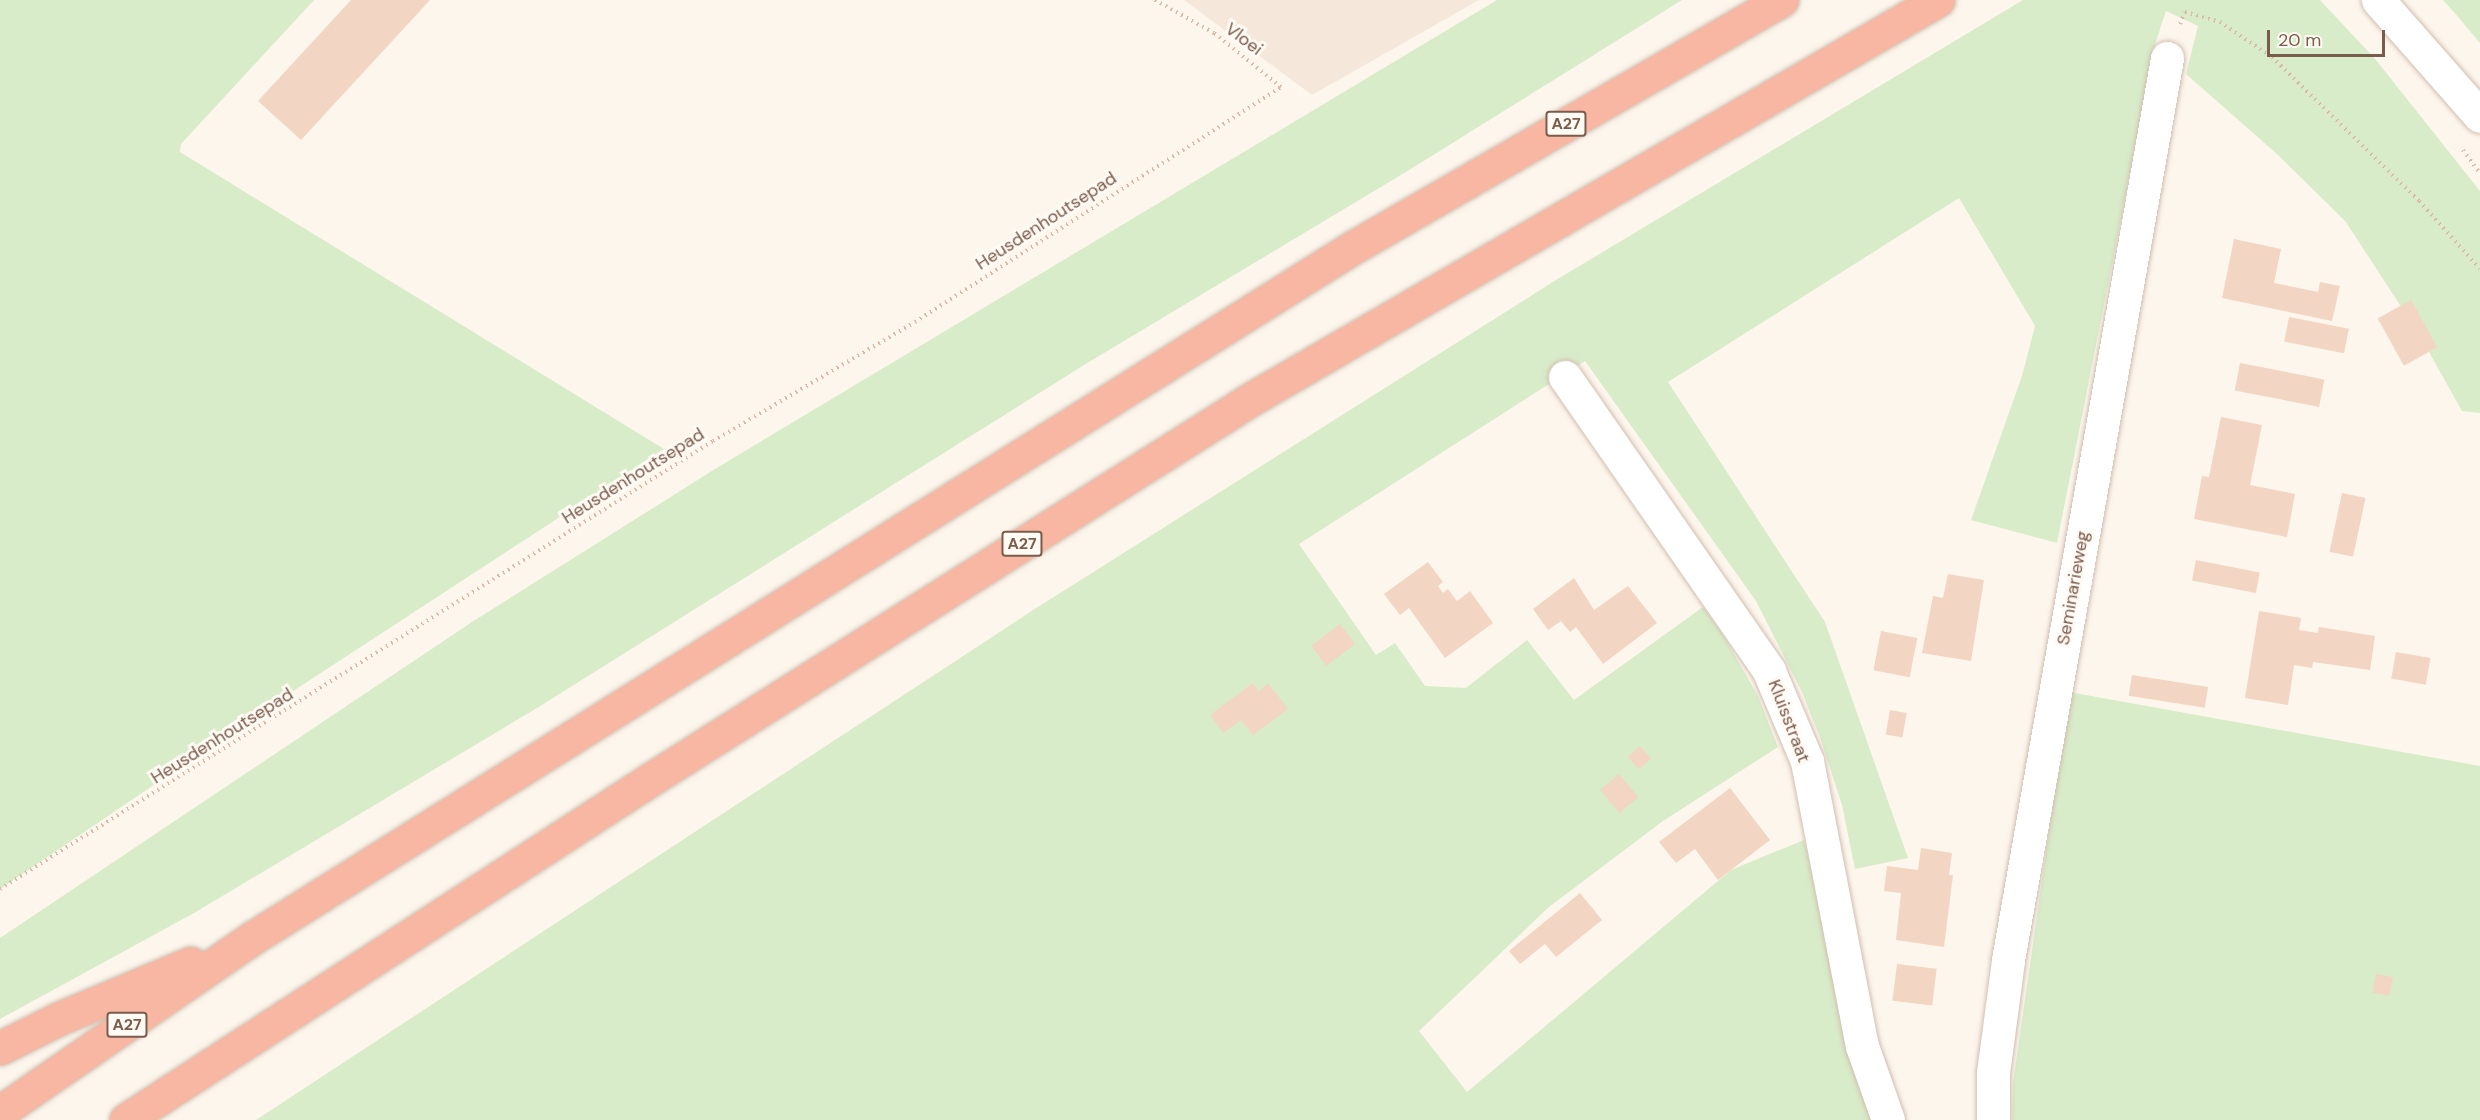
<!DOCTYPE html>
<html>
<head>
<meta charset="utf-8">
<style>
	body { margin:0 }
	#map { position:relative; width:2480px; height:1120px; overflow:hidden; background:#fdf6ec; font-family:"DM Sans",sans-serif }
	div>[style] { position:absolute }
	.residential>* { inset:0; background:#f5e8da }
	.green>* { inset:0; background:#d8ecc9 }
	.building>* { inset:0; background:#f3d5c3; transform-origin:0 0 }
	.path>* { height:4px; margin-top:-2px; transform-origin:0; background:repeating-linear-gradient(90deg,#d9b8a5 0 1.5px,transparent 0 6px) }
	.roads { filter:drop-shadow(0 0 2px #d1beb0) drop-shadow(0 0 2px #d1beb0) }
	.minor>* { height:33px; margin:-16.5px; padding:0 16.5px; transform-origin:16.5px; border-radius:16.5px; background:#fff }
	.tertiary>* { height:33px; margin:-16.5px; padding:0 16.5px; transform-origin:16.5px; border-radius:16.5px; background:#fff }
	.motorway>* { height:33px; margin:-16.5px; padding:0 16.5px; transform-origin:16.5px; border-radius:16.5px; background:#f7b7a3 }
	span { translate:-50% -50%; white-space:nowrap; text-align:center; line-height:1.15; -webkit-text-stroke:6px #fffaf3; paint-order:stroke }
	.shield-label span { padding:2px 4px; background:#fffaf3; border:2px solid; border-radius:4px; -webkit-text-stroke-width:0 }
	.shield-label { font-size:16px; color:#7a5c4d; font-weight:700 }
	.street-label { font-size:18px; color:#7a5c4d }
	.scale { position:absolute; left:2267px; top:30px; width:118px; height:27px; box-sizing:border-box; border:3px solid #7a5c4d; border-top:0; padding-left:8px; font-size:18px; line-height:21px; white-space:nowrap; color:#7a5c4d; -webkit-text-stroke:4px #fffaf3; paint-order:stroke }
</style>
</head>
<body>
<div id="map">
	<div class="residential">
		<div style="clip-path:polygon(1184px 0,1479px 0,1312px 95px)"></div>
	</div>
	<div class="green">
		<div style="clip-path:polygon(0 0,314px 0,181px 144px,180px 152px,664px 449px,284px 697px,0 889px)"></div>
		<div style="clip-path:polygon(1497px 0,1682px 0,1406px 172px,1084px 365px,537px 708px,194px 913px,0 1019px,0 938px,472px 622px,715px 469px)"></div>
		<div style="clip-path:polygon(2023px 0,2320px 0,2376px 60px,2480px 191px,2480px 413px,2462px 411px,2420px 336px,2346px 222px,2277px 154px,2186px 74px,2198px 26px,2166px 11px,2156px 41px,2057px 543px,1971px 520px,2022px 376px,2035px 326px,1959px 198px,1668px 382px,1825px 622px,1908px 858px,1855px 869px,1842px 805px,1821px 740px,1802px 692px,1756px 601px,1585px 361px,1299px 544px,1376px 655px,1395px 643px,1425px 686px,1466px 688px,1527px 640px,1574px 700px,1703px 607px,1722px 633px,1758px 696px,1778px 747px,1663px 821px,1549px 907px,1419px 1031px,1467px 1092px,1731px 870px,1804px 840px,1852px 1043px,1879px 1120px,256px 1120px,1030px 612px,1556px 280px)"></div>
		<div style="clip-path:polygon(2443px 0,2480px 0,2480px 43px,2453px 11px)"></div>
		<div style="clip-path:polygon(2069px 692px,2480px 766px,2480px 1120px,2012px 1120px,2013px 1083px)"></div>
	</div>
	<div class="building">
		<div style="clip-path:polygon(351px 0,430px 0,301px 140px,258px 101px)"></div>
		<div style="clip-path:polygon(2234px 239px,2281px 249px,2274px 283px,2318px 292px,2320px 282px,2340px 286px,2332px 321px,2222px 298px)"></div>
		<div style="left:2411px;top:300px;width:54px;height:38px;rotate:61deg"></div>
		<div style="left:2289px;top:317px;width:61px;height:25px;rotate:11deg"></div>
		<div style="left:2240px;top:363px;width:86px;height:28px;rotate:11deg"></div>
		<div style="clip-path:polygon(2221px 417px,2262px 425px,2250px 485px,2295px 494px,2287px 537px,2194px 519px,2202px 476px,2209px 477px)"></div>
		<div style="left:2342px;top:493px;width:24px;height:60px;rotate:12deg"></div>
		<div style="left:2196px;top:560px;width:65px;height:21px;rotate:11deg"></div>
		<div style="clip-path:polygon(1428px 562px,1443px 582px,1438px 586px,1443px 593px,1448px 589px,1457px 601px,1470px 591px,1493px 623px,1445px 658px,1409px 608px,1400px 615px,1384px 594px)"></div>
		<div style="clip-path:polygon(1948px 574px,1984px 580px,1971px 661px,1922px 653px,1933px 596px,1943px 598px)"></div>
		<div style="clip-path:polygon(1574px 578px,1594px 610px,1628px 586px,1657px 623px,1603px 664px,1576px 627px,1570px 632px,1561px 621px,1548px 630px,1533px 609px)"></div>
		<div style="clip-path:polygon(2259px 611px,2301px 618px,2299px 630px,2318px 633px,2319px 627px,2375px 636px,2370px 670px,2313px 662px,2312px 668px,2294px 665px,2288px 705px,2245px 698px)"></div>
		<div style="left:1340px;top:624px;width:25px;height:36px;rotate:53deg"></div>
		<div style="left:1881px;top:631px;width:37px;height:40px;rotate:11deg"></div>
		<div style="left:2396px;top:652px;width:35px;height:27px;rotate:10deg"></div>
		<div style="left:2132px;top:675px;width:77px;height:21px;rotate:9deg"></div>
		<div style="clip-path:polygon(1253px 683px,1259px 691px,1268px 683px,1288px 709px,1253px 735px,1241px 720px,1223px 733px,1210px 715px)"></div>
		<div style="left:1890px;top:710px;width:17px;height:25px;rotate:10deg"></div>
		<div style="left:1640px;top:746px;width:17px;height:16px;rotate:50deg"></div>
		<div style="left:1619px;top:774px;width:30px;height:25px;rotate:50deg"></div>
		<div style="clip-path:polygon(1730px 788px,1770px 840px,1718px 880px,1695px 849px,1676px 863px,1659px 842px)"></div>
		<div style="clip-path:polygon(1921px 848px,1952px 853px,1949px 875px,1953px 875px,1944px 947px,1896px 940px,1901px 893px,1884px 891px,1887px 866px,1918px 870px)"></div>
		<div style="clip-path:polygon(1580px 893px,1602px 920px,1556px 957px,1545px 944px,1520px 964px,1509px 951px)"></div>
		<div style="left:1897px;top:964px;width:40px;height:37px;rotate:7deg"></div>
		<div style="left:2376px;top:974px;width:17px;height:19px;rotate:10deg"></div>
	</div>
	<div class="path">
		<div style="left:2180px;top:24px;width:13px;rotate:-67deg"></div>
		<div style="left:2185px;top:12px;width:36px;rotate:16deg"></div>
		<div style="left:2220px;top:22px;width:63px;rotate:33.9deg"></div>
		<div style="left:2272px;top:57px;width:206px;rotate:44.4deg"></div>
		<div style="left:2419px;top:201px;width:91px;rotate:48.1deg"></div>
		<div style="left:2463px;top:150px;width:29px;rotate:54deg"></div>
		<div style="left:0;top:889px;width:842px;rotate:-32.14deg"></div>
		<div style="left:713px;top:441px;width:234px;rotate:-30.5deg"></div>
		<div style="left:915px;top:322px;width:435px;rotate:-32.7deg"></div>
		<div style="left:1281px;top:87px;width:86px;rotate:-141.1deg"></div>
		<div style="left:1214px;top:33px;width:68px;rotate:-150.8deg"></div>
	</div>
	<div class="roads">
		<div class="minor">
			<div style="left:1565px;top:377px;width:358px;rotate:55.2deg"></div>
			<div style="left:1769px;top:671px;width:98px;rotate:67.1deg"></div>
			<div style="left:1807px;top:761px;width:290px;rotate:79.1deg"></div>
			<div style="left:1862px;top:1046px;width:78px;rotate:70.6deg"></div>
			<div style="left:1993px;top:1120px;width:47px;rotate:-90deg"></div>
			<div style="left:1993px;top:1073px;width:114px;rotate:-82.4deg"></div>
			<div style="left:2008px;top:960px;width:916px;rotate:-80deg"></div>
		</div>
		<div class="tertiary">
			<div style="left:2378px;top:0;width:154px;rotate:48.7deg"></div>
		</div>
		<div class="motorway">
			<div style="left:0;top:1048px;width:65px;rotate:-26.6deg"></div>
			<div style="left:58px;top:1019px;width:144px;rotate:-22.8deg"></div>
			<div style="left:0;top:1112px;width:308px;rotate:-34.6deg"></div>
			<div style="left:254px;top:937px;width:1296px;rotate:-32.11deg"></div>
			<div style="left:1352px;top:248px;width:496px;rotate:-30deg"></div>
			<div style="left:126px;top:1120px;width:622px;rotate:-33deg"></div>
			<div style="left:648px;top:781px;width:716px;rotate:-32.34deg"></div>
			<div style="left:1253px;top:398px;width:792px;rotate:-30.16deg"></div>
		</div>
	</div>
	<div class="shield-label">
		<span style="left:1566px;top:124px">A27</span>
		<span style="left:1022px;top:544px">A27</span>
		<span style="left:127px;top:1025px">A27</span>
	</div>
	<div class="street-label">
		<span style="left:1244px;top:39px;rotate:37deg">Vloei</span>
		<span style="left:1046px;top:221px;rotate:-33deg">Heusdenhoutsepad</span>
		<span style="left:633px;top:476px;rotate:-32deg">Heusdenhoutsepad</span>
		<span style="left:2073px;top:588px;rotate:-80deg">Seminarieweg</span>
		<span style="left:1789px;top:721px;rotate:69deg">Kluisstraat</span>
		<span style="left:222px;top:736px;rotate:-32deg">Heusdenhoutsepad</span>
	</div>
	<div class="scale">20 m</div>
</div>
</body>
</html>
